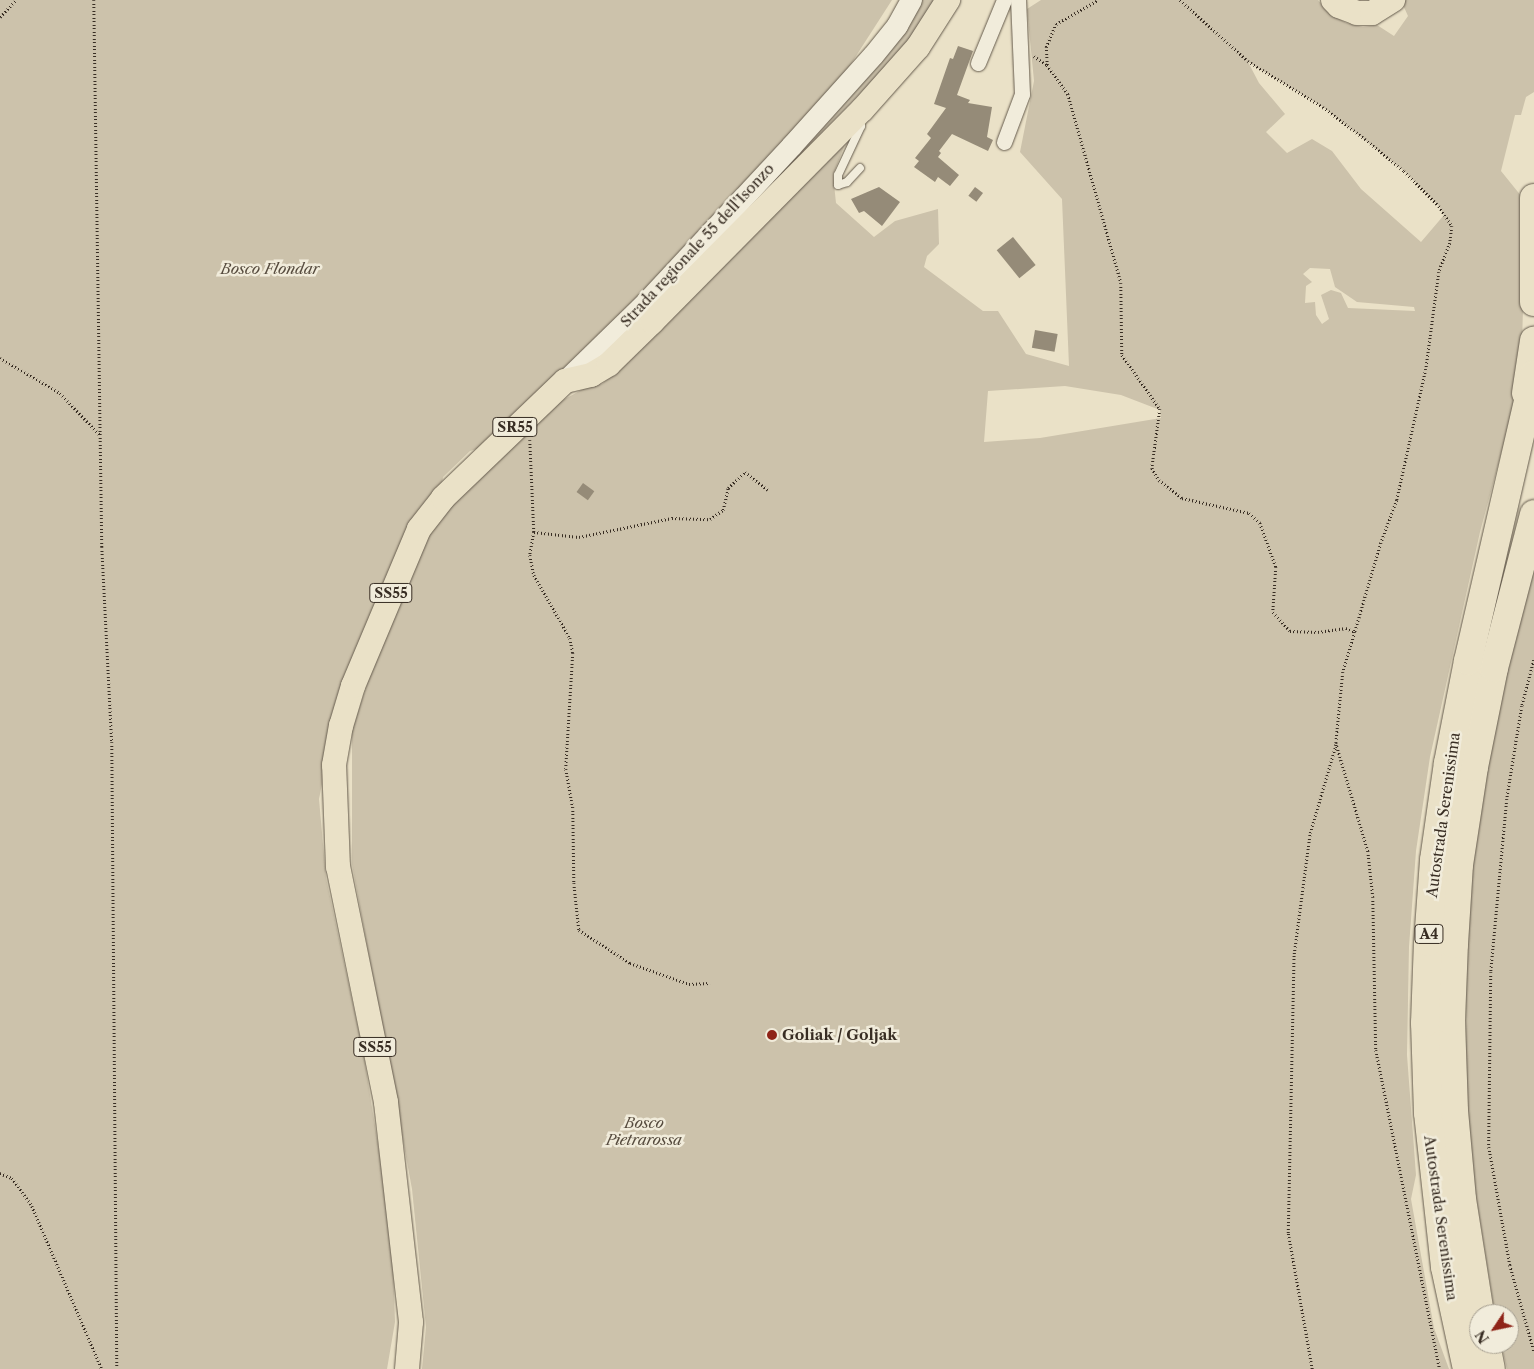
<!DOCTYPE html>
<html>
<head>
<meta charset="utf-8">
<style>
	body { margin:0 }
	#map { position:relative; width:1534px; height:1369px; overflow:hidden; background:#eae1c7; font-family:"Libre Caslon Text",serif }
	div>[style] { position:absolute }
	.green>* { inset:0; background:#ccc2ab }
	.building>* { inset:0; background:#958b78; transform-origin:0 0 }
	.path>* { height:2.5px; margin-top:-1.25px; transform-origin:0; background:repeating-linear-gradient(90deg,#382d23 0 1px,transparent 0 3.5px) }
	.roads { filter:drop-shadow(0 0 1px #645a4c) drop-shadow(0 0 1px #645a4c) }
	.service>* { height:8px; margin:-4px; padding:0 4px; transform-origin:4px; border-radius:4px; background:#f1ecdb }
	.minor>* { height:15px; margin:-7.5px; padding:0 7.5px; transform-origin:7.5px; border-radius:7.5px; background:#f1ecdb }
	.secondary>* { height:21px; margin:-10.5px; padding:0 10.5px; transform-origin:10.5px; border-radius:10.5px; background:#f1ecdb }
	.primary>* { height:24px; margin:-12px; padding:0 12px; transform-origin:12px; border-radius:12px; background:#eae1c7 }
	.motorway>* { height:28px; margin:-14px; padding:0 14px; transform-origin:14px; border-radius:14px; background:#eae1c7 }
	.dots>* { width:14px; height:14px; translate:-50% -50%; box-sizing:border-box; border:2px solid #f1ecdb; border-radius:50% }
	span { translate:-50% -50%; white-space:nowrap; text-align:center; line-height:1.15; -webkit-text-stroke:5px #f1ecdb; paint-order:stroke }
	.shield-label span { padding:1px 4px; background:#f1ecdb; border:1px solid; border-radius:4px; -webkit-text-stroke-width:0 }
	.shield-label { font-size:14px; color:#382d23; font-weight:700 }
	.street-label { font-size:15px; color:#382d23 }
	.park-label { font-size:15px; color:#564b3e; font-style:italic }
	.poi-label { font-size:15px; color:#382d23; font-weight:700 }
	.left { translate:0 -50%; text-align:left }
	.north { position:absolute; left:1469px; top:1304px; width:50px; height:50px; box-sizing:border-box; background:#f1ecdb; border:1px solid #a7a091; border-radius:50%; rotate:236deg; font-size:14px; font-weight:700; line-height:20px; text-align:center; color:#382d23 }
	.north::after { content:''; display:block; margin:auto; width:18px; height:22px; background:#8f2418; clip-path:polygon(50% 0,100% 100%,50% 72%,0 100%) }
</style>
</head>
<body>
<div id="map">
	<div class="green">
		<div style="clip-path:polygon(0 0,892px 0,838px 84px,659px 277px,483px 447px,470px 451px,443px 477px,441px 489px,403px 540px,394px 558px,339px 700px,319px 799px,326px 878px,363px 1051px,392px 1232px,395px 1322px,387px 1369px,0 1369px)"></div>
		<div style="clip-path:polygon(922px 0,937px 0,924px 23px,878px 75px,663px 295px,911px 21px)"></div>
		<div style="clip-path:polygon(evenodd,1041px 0,1318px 0,1330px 14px,1346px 23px,1363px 27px,1377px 25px,1394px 36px,1408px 16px,1403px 5px,1406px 0,1534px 0,1534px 92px,1526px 97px,1521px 115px,1515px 115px,1501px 171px,1526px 202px,1522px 344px,1514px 406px,1480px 532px,1430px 757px,1416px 851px,1409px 947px,1407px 1055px,1416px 1175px,1411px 1199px,1434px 1328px,1449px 1369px,422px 1369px,426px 1327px,412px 1189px,352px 864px,352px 730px,375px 660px,406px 579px,434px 525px,468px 486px,554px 405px,585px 388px,602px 384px,614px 374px,849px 134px,833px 175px,836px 203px,874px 237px,895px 221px,938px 209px,939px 244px,927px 256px,924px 267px,983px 311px,998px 311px,1026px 354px,1069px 366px,1062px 199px,1020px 152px,1034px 81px,1027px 9px,1041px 0,1248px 62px,1323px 107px,1404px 171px,1439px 206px,1444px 215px,1421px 242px,1361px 189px,1332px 151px,1312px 139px,1287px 153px,1266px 132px,1285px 114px,1259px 83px,1248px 62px,1041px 0,1310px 268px,1330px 269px,1335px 287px,1357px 302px,1414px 307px,1415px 311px,1348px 308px,1341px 293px,1331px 290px,1321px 295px,1329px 319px,1322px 324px,1316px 315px,1315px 302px,1305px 303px,1306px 286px,1312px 282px,1303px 274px,1310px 268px,1041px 0,1065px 386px,1121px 395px,1160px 410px,1161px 418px,1040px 438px,984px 442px,988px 391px,1065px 386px)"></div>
		<div style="clip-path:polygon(1534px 558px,1534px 1369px,1507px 1369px,1501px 1344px,1509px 1344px,1509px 1314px,1495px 1314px,1472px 1171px,1466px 1074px,1466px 944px,1474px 832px,1490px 745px)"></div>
	</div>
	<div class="building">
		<div style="clip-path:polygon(958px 46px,973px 51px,957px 95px,970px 100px,968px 103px,992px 107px,987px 137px,993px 140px,988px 151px,952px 134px,939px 151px,941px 153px,938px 157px,959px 175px,950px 186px,938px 177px,935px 182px,914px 167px,919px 161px,915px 158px,931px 138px,927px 134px,946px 108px,934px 104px,950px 58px,953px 59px)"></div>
		<div style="clip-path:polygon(879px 187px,900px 202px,882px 226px,864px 211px,859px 213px,851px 199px)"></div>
		<div style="left:975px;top:187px;width:10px;height:11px;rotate:37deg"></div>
		<div style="left:1013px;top:237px;width:36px;height:21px;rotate:51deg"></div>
		<div style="left:1035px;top:330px;width:23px;height:18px;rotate:10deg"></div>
		<div style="left:583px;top:483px;width:14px;height:11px;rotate:36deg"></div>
	</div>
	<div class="path">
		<div style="left:94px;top:0;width:547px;rotate:89.16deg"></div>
		<div style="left:102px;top:547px;width:195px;rotate:87.1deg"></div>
		<div style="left:112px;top:742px;width:627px;rotate:89.54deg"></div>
		<div style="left:1180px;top:0;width:91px;rotate:41.9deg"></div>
		<div style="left:1248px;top:61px;width:88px;rotate:31.5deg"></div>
		<div style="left:1323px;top:107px;width:53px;rotate:37.3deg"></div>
		<div style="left:1365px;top:139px;width:50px;rotate:39.4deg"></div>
		<div style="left:1404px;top:171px;width:49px;rotate:45deg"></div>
		<div style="left:1439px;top:206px;width:24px;rotate:57deg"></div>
		<div style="left:1452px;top:226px;width:17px;rotate:97deg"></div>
		<div style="left:1450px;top:243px;width:31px;rotate:111deg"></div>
		<div style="left:1439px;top:272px;width:98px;rotate:97.6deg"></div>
		<div style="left:1426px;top:369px;width:134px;rotate:102.5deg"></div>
		<div style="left:1397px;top:500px;width:46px;rotate:110.4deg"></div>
		<div style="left:1381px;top:543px;width:93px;rotate:106.3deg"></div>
		<div style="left:0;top:17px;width:23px;rotate:-47deg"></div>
		<div style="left:1034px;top:56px;width:16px;rotate:35deg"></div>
		<div style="left:1047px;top:65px;width:36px;rotate:54deg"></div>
		<div style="left:1068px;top:94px;width:196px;rotate:74.3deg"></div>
		<div style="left:1121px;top:283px;width:72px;rotate:89.2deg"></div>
		<div style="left:1122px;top:355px;width:66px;rotate:54.9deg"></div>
		<div style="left:1160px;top:409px;width:60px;rotate:97.7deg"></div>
		<div style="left:1152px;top:468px;width:14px;rotate:60deg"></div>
		<div style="left:1159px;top:480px;width:29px;rotate:38deg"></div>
		<div style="left:1182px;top:498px;width:69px;rotate:12.6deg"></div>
		<div style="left:1249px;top:513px;width:15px;rotate:42deg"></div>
		<div style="left:1260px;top:523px;width:47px;rotate:70deg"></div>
		<div style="left:1276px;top:567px;width:45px;rotate:93.8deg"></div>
		<div style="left:1273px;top:612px;width:25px;rotate:48deg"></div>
		<div style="left:1290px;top:631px;width:28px;rotate:2deg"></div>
		<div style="left:1318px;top:632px;width:28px;rotate:-8deg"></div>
		<div style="left:1346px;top:628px;width:10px;rotate:24deg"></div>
		<div style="left:1355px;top:632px;width:42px;rotate:106.7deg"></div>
		<div style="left:1343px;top:672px;width:71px;rotate:95.6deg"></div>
		<div style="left:1336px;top:743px;width:113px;rotate:73.5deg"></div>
		<div style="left:1368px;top:851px;width:46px;rotate:83.8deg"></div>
		<div style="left:1373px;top:897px;width:153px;rotate:88.9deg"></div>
		<div style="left:1376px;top:1050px;width:325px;rotate:78.7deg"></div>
		<div style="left:1047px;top:65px;width:18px;rotate:-93deg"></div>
		<div style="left:1046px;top:47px;width:25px;rotate:-67deg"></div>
		<div style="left:1056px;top:24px;width:48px;rotate:-29.7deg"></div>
		<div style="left:0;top:358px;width:69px;rotate:30.3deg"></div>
		<div style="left:60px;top:393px;width:59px;rotate:46.4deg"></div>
		<div style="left:530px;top:440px;width:92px;rotate:87.5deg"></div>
		<div style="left:534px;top:532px;width:23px;rotate:100deg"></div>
		<div style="left:530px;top:555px;width:20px;rotate:79deg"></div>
		<div style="left:534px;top:575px;width:73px;rotate:60.3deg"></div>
		<div style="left:570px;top:638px;width:15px;rotate:79deg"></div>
		<div style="left:573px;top:653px;width:116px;rotate:93.5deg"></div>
		<div style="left:566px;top:769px;width:39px;rotate:80deg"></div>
		<div style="left:573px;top:807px;width:76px;rotate:89.2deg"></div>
		<div style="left:574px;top:883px;width:47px;rotate:83.9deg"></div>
		<div style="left:579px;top:930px;width:61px;rotate:32.9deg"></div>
		<div style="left:630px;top:963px;width:63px;rotate:19.6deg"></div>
		<div style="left:689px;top:984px;width:21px;rotate:-3deg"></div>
		<div style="left:534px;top:532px;width:45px;rotate:6.3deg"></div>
		<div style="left:579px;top:537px;width:95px;rotate:-11.5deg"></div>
		<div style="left:672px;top:518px;width:38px;rotate:2deg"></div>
		<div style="left:710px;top:519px;width:16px;rotate:-35deg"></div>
		<div style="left:723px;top:510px;width:23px;rotate:-77deg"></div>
		<div style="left:728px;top:488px;width:23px;rotate:-43deg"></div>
		<div style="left:745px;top:472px;width:29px;rotate:38deg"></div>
		<div style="left:1534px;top:660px;width:48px;rotate:104.6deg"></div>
		<div style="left:1522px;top:706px;width:94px;rotate:99.2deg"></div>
		<div style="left:1507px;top:799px;width:174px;rotate:95.3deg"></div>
		<div style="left:1491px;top:972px;width:175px;rotate:90.7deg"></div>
		<div style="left:1489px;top:1147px;width:120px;rotate:79.9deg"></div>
		<div style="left:1510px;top:1265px;width:89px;rotate:74.4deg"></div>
		<div style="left:0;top:1173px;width:13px;rotate:23deg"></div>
		<div style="left:12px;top:1178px;width:34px;rotate:54deg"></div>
		<div style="left:32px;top:1206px;width:177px;rotate:66.8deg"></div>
		<div style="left:1312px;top:1369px;width:138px;rotate:-100deg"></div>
		<div style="left:1288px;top:1233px;width:279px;rotate:-88.8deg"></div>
		<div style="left:1294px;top:954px;width:122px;rotate:-82.5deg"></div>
		<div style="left:1310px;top:833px;width:93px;rotate:-73.7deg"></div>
	</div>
	<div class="roads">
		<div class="service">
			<div style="left:860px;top:121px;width:5px;rotate:79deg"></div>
			<div style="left:861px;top:126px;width:54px;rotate:115.1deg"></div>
			<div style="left:838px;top:175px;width:10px;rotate:90deg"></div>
			<div style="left:838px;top:185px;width:9px;rotate:-18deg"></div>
			<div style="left:847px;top:182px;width:19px;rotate:-47deg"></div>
		</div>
		<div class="minor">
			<div style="left:978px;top:63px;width:68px;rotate:-67.6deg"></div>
			<div style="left:1004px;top:142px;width:51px;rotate:-69.4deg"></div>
			<div style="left:1022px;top:94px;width:94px;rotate:-92.4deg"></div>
		</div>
		<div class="secondary">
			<div style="left:565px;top:381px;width:113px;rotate:-44.3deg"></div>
			<div style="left:646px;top:302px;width:213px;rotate:-47.1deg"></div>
			<div style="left:791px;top:146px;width:122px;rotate:-48deg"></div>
			<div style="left:873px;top:55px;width:38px;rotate:-51deg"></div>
			<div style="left:897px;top:25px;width:29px;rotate:-61deg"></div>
		</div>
		<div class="primary">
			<div style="left:1333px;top:0;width:8px;rotate:45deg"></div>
			<div style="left:1339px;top:6px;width:19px;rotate:21deg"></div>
			<div style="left:1357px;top:13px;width:15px"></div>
			<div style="left:1372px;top:13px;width:25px;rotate:-32deg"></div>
			<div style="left:407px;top:1369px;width:47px;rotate:-85.1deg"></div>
			<div style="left:411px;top:1322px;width:221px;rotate:-96.5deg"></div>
			<div style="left:386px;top:1102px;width:240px;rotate:-101.5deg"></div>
			<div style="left:338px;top:867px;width:102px;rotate:-92.2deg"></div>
			<div style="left:334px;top:765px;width:40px;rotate:-80deg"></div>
			<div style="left:341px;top:726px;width:42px;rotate:-73.3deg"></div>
			<div style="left:353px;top:686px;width:170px;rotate:-67.2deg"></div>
			<div style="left:419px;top:529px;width:39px;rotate:-52deg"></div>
			<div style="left:443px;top:498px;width:169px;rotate:-43.8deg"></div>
			<div style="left:565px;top:381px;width:27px;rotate:-13deg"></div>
			<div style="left:591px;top:375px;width:21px;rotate:-31deg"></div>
			<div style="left:609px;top:364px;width:60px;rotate:-44.3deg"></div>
			<div style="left:652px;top:322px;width:298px;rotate:-45.3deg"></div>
			<div style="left:862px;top:110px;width:84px;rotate:-48.4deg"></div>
			<div style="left:918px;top:47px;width:56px;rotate:-57.4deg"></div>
		</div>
		<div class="motorway">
			<div style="left:1534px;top:198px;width:104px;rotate:90deg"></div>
			<div style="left:1526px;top:393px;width:53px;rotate:-81.3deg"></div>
			<div style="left:1480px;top:1314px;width:116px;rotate:-98.9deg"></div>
			<div style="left:1462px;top:1199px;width:88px;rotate:-95.2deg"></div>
			<div style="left:1454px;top:1111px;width:90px;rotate:-91.9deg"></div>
			<div style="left:1451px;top:1021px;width:77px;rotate:-87.8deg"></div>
			<div style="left:1454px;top:944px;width:79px;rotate:-86.4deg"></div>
			<div style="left:1459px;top:865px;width:99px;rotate:-81.3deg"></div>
			<div style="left:1474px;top:767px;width:101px;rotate:-78.6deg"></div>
			<div style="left:1494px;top:668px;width:159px;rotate:-75.4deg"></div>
			<div style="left:1486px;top:1344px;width:25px;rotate:79deg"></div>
			<div style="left:1467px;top:1369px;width:104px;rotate:-102.2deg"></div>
			<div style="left:1445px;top:1267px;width:155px;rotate:-96.3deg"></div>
			<div style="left:1428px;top:1113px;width:90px;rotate:-91.9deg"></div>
			<div style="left:1425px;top:1023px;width:81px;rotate:-87.9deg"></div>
			<div style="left:1428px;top:942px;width:82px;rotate:-85.8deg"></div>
			<div style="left:1434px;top:860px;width:98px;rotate:-81.8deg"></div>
			<div style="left:1448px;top:763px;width:104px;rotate:-78.9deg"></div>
			<div style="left:1468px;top:661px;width:294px;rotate:-77deg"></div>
		</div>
	</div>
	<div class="dots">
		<div style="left:772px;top:1035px;background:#8f2418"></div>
	</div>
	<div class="shield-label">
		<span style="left:515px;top:427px">SR55</span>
		<span style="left:391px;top:593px">SS55</span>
		<span style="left:1429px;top:934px">A4</span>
		<span style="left:375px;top:1047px">SS55</span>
	</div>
	<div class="street-label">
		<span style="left:697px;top:245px;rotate:-47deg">Strada regionale 55 dell'Isonzo</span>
		<span style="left:1443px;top:815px;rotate:-82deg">Autostrada Serenissima</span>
		<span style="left:1441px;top:1218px;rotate:82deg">Autostrada Serenissima</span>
	</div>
	<div class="park-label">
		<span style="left:270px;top:269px">Bosco Flondar</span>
		<span style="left:644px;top:1131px">Bosco<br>Pietrarossa</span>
	</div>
	<div class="poi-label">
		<span class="left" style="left:782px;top:1035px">Goliak / Goljak</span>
	</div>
	<div class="north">N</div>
</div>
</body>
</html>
